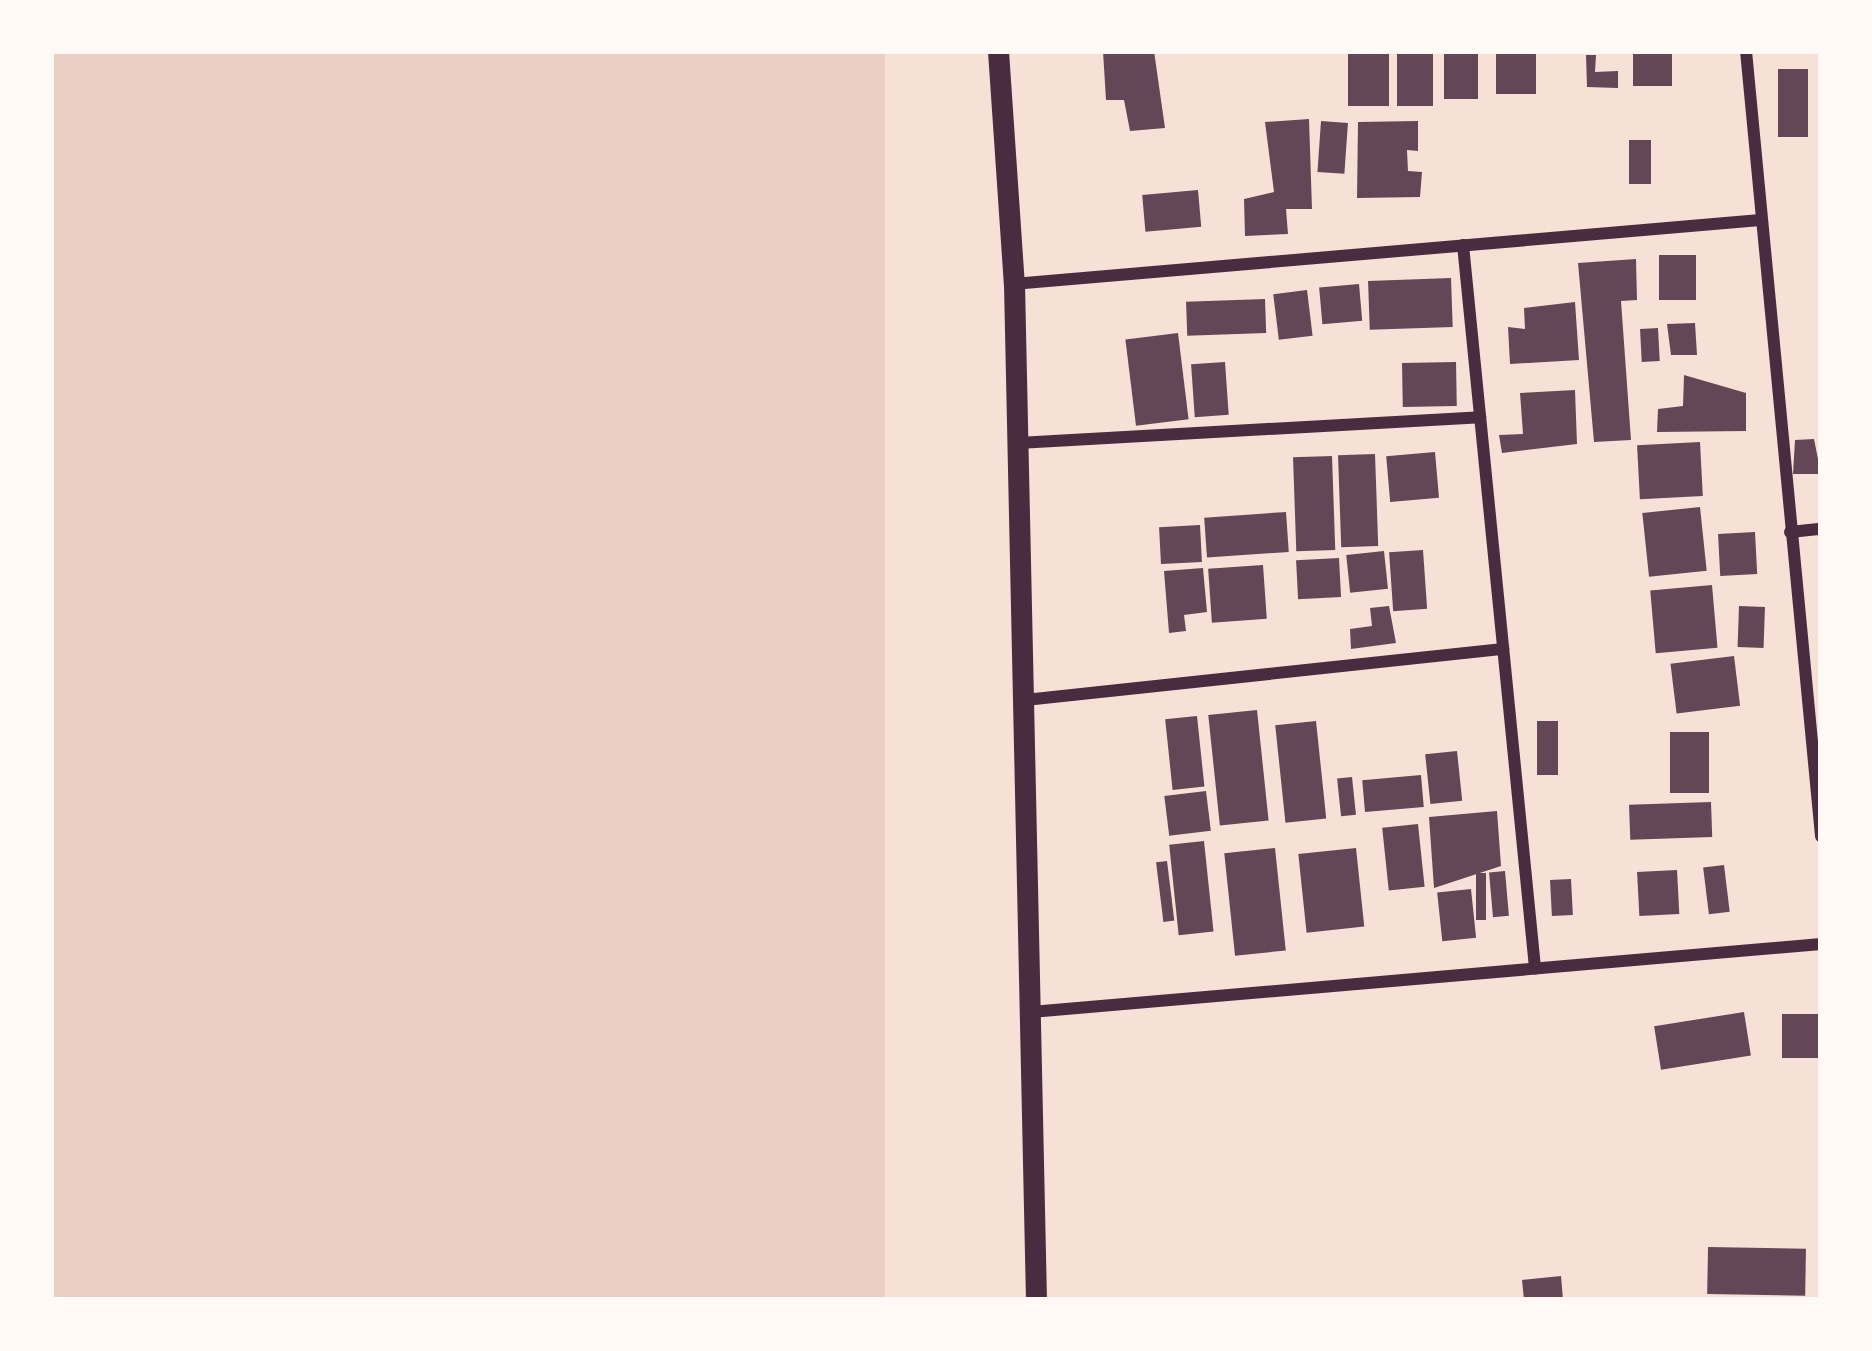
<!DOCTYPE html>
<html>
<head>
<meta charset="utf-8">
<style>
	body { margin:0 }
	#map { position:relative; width:1872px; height:1351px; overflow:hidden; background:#f7e1d7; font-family:Montserrat,sans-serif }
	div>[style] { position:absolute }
	.green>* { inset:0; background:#ebcfc5; transform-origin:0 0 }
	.building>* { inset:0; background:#644757; transform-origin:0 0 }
	.minor>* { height:12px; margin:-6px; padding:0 6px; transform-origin:6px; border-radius:6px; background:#4a2c40 }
	.tertiary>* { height:21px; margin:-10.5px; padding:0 10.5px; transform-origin:10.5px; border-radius:10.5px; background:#4a2c40 }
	span { translate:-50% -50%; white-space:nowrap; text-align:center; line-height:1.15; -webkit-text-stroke:12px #fffaf5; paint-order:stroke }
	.frame { position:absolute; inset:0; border:54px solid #fffaf5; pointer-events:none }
</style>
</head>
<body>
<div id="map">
	<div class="green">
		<div style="left:51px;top:51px;width:834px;height:1249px"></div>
	</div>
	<div class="building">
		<div style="clip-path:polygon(1103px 51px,1154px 51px,1165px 128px,1130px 131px,1124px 100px,1106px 100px)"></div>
		<div style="left:1348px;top:51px;width:41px;height:55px"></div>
		<div style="left:1397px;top:51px;width:36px;height:55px"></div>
		<div style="left:1444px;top:51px;width:34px;height:48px"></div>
		<div style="left:1496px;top:51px;width:40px;height:43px"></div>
		<div style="left:1633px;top:51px;width:39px;height:35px"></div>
		<div style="clip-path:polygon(1586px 55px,1596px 55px,1595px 72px,1618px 71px,1618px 88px,1587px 87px)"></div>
		<div style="left:1778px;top:69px;width:30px;height:68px"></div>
		<div style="clip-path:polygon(1309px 119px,1312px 209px,1286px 209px,1288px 234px,1245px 236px,1244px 199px,1274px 192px,1265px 122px)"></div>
		<div style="left:1321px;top:121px;width:27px;height:51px;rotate:4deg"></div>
		<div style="clip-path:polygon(1418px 121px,1418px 151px,1407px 150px,1408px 171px,1422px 172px,1420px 197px,1357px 198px,1358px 122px)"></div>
		<div style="left:1629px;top:140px;width:22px;height:44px"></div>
		<div style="left:1198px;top:190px;width:37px;height:56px;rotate:85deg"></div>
		<div style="left:1659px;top:255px;width:37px;height:45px"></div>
		<div style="clip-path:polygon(1636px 259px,1637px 300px,1621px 301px,1631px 440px,1594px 442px,1578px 263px)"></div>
		<div style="left:1451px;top:278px;width:49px;height:83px;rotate:88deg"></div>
		<div style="left:1359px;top:284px;width:37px;height:40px;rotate:85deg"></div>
		<div style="left:1307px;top:290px;width:46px;height:34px;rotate:83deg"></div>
		<div style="left:1265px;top:299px;width:34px;height:79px;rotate:88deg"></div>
		<div style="clip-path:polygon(1575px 302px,1579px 360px,1510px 364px,1508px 327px,1525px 329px,1524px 308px)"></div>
		<div style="clip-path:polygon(1695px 323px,1697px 355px,1671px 355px,1667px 324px)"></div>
		<div style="left:1658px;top:328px;width:33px;height:18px;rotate:87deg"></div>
		<div style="left:1178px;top:333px;width:87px;height:53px;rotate:83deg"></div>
		<div style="left:1225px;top:362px;width:53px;height:34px;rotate:86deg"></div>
		<div style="left:1456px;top:362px;width:44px;height:54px;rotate:89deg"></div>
		<div style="clip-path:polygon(1684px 375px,1746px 393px,1746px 431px,1657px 432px,1658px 409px,1683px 406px)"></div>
		<div style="clip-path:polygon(1575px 390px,1577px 444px,1502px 453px,1499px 435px,1523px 434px,1520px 393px)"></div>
		<div style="clip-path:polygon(1814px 439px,1821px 474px,1793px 474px,1795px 440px)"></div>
		<div style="left:1700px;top:442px;width:54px;height:63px;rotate:87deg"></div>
		<div style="left:1435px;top:452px;width:46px;height:49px;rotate:85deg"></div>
		<div style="left:1375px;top:454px;width:92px;height:37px;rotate:88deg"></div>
		<div style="left:1332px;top:456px;width:94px;height:39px;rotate:88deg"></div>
		<div style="left:1700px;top:507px;width:64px;height:58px;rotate:84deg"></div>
		<div style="left:1286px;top:512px;width:40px;height:82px;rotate:86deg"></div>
		<div style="left:1200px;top:525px;width:37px;height:41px;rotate:87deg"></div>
		<div style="left:1755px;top:532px;width:42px;height:37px;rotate:87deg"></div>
		<div style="left:1423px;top:550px;width:59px;height:34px;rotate:86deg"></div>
		<div style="left:1384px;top:551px;width:38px;height:38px;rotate:84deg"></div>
		<div style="left:1339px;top:558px;width:39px;height:43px;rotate:87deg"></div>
		<div style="left:1263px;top:565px;width:54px;height:55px;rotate:86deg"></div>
		<div style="clip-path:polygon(1203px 568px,1207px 612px,1184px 615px,1186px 631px,1169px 633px,1164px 571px)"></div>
		<div style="left:1712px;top:585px;width:63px;height:62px;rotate:85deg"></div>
		<div style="clip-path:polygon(1389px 606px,1396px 643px,1351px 649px,1350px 629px,1372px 626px,1370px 608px)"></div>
		<div style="left:1739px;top:606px;width:26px;height:41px;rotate:2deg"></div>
		<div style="left:1734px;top:656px;width:50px;height:64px;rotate:83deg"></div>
		<div style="left:1257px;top:710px;width:111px;height:49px;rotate:84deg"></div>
		<div style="left:1197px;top:716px;width:71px;height:32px;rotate:84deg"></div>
		<div style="left:1316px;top:721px;width:98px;height:41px;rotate:84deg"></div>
		<div style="left:1537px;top:721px;width:21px;height:54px"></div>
		<div style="left:1670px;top:732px;width:39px;height:61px"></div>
		<div style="left:1457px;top:751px;width:50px;height:32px;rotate:84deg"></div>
		<div style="left:1421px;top:775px;width:32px;height:59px;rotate:85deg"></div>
		<div style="left:1352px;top:777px;width:38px;height:15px;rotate:84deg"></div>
		<div style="left:1206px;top:791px;width:40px;height:42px;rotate:83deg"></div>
		<div style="left:1711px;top:802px;width:35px;height:82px;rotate:88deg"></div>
		<div style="clip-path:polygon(1497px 811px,1501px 866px,1434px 888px,1429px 817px)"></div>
		<div style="left:1418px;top:824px;width:63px;height:36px;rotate:84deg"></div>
		<div style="left:1204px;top:841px;width:91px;height:35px;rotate:84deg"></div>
		<div style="left:1275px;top:848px;width:103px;height:51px;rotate:84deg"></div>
		<div style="left:1356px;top:848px;width:79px;height:58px;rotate:84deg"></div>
		<div style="left:1167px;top:861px;width:60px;height:11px;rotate:83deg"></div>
		<div style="left:1724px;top:865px;width:47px;height:21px;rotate:83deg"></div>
		<div style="left:1677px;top:870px;width:44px;height:40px;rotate:87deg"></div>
		<div style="left:1505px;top:871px;width:45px;height:16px;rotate:85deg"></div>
		<div style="left:1476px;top:873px;width:10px;height:47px"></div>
		<div style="left:1571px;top:879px;width:36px;height:21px;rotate:87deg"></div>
		<div style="left:1471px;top:889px;width:49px;height:34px;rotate:84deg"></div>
		<div style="left:1744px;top:1012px;width:44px;height:91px;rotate:81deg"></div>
		<div style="left:1821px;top:1014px;width:44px;height:39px;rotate:90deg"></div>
		<div style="left:1708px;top:1247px;width:98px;height:47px;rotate:1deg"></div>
		<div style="clip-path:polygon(1561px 1276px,1563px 1300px,1524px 1300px,1522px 1280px)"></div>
	</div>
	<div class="minor">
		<div style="left:1746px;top:51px;width:789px;rotate:84.54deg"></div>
		<div style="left:1463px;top:245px;width:727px;rotate:84.31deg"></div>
		<div style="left:1014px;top:284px;width:749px;rotate:-4.9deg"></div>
		<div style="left:1018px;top:443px;width:463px;rotate:-3.2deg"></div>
		<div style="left:1790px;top:532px;width:31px;rotate:-6deg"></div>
		<div style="left:1025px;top:700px;width:481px;rotate:-6.1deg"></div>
		<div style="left:1031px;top:1012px;width:793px;rotate:-4.92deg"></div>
	</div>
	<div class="tertiary">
		<div style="left:998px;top:51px;width:234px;rotate:86.1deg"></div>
		<div style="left:1014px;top:284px;width:1016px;rotate:88.76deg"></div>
	</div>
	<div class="frame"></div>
</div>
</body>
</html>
